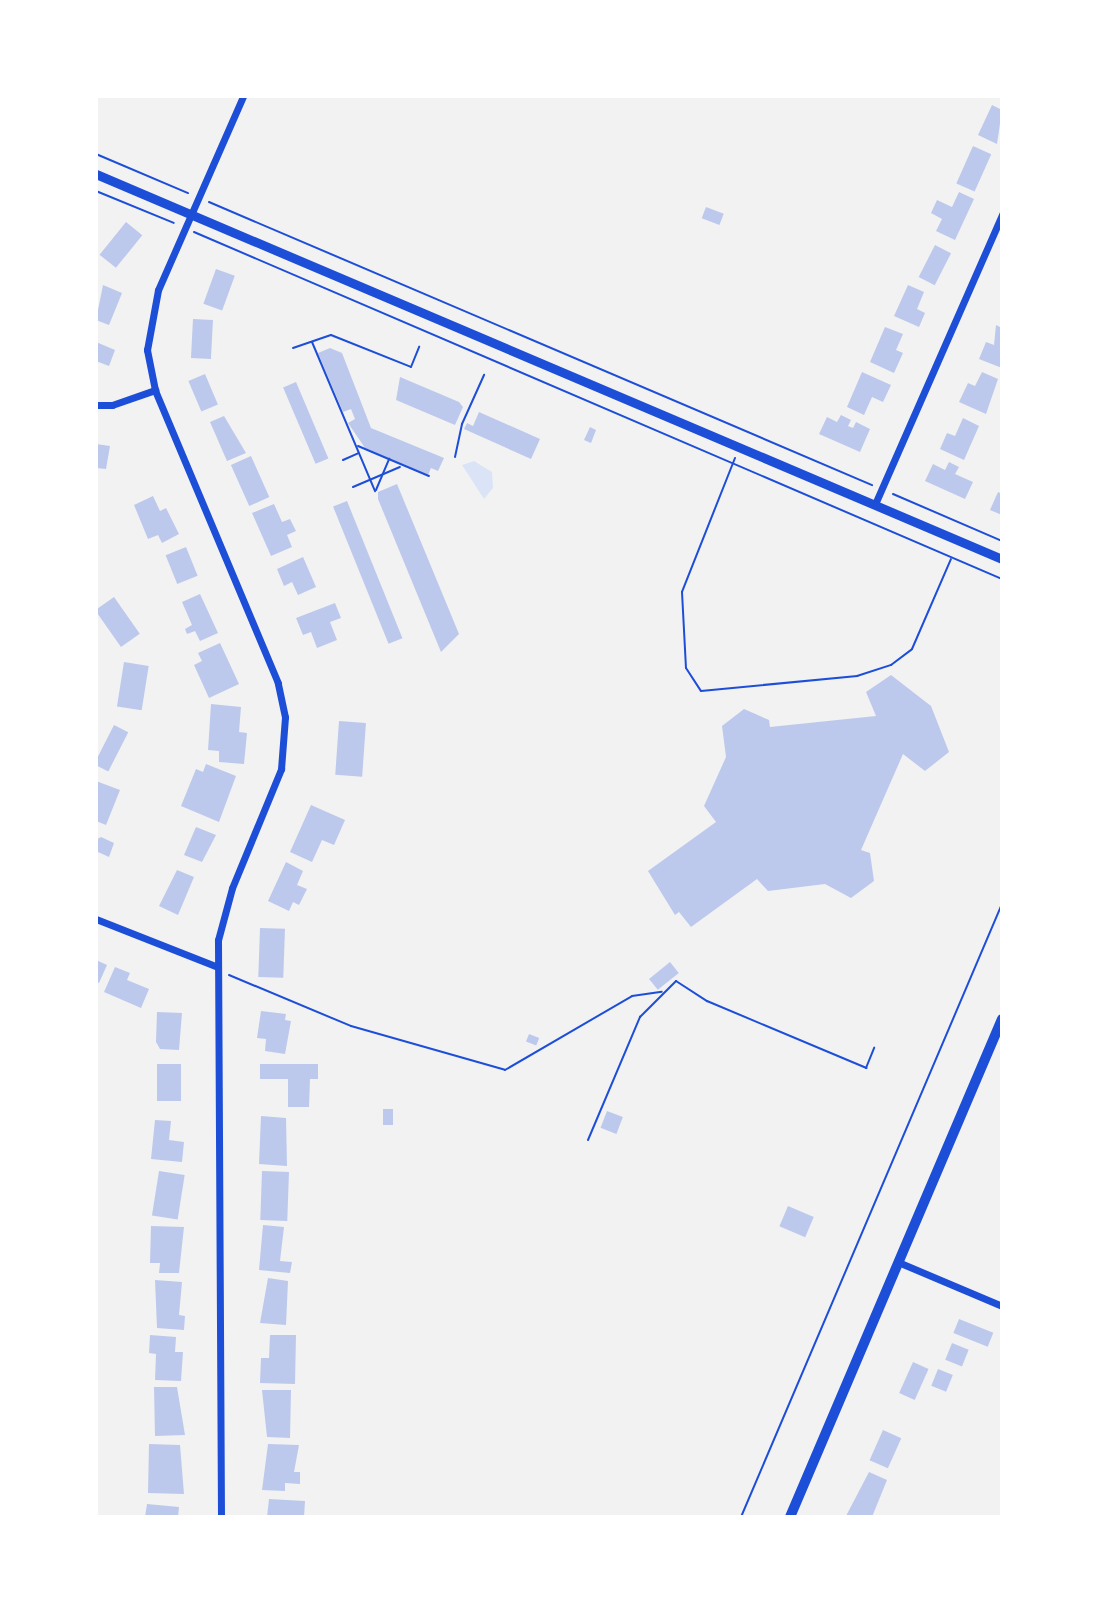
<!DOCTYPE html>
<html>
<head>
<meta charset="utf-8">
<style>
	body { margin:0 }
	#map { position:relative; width:1098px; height:1613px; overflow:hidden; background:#f2f2f2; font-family:"Space Grotesk",sans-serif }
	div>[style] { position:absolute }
	.green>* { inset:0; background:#dbe4f7 }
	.building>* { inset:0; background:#bdc9ec; transform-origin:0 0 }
	.path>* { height:2px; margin:-1px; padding:0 1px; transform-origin:1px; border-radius:1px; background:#1d4ed8 }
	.minor>* { height:7px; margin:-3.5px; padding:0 3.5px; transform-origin:3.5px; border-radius:3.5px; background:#1d4ed8 }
	.tertiary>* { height:9px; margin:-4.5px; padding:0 4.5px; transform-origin:4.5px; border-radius:4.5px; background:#1d4ed8 }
	.secondary>* { height:10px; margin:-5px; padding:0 5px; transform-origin:5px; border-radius:5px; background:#1d4ed8 }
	span { translate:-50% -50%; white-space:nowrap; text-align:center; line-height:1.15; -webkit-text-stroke:8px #fff; paint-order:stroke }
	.frame { position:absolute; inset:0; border:98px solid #fff; pointer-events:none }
</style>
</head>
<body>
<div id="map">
	<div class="green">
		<div style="clip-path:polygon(474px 461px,492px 472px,493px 488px,484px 499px,462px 465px)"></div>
	</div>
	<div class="building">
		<div style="clip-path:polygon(992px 105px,1002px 110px,997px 144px,978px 135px)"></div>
		<div style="left:973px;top:146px;width:20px;height:41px;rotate:24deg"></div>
		<div style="clip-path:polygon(959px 192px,974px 199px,955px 240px,936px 231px,942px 219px,931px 213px,937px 200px,952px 207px)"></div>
		<div style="left:706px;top:207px;width:19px;height:12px;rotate:21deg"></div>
		<div style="left:126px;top:222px;width:21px;height:42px;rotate:39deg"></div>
		<div style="left:935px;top:245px;width:18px;height:36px;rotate:27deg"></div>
		<div style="left:216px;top:269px;width:20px;height:37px;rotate:20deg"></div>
		<div style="clip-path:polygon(103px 285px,122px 293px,109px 325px,96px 320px)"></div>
		<div style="clip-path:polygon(908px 285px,924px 292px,917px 309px,925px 313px,919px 327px,894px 316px)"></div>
		<div style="left:193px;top:319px;width:20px;height:39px;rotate:3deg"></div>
		<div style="clip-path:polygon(996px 325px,1002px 328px,1002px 368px,979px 359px,986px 342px,994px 345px)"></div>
		<div style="clip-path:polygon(885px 327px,903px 334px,896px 350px,903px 353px,894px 373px,870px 362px)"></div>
		<div style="clip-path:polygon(96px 342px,115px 350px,109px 366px,96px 361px)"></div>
		<div style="clip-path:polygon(330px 348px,342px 353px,371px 428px,444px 458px,438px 471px,431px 468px,428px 475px,365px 448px,348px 423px,355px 419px,351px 409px,343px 412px,318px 353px)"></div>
		<div style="clip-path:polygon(862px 372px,891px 385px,883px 402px,872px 397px,864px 415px,847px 407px)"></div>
		<div style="clip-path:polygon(982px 372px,998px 379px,986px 414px,959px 402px,968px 383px,975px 386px)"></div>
		<div style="left:205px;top:374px;width:33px;height:18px;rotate:67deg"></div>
		<div style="clip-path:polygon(400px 377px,459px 402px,463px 407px,455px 425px,396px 400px)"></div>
		<div style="left:296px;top:382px;width:83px;height:14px;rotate:67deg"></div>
		<div style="clip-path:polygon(479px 412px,540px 439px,531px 459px,464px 429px,467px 423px,473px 426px)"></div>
		<div style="clip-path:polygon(841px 415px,851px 420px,848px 426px,853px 428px,856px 422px,870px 429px,860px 452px,819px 434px,827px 417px,837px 422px)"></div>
		<div style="clip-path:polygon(224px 416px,246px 453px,227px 461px,210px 422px)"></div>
		<div style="clip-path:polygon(963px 418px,979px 426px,964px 460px,940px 449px,947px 433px,955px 436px)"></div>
		<div style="clip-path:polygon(590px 427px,596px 430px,591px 443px,584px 440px)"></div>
		<div style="clip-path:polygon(96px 444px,110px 446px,106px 469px,96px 468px)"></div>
		<div style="left:251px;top:456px;width:45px;height:22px;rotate:66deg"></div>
		<div style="clip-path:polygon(949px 462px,959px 467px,955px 474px,973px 482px,965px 499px,925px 481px,933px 464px,945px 470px)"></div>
		<div style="clip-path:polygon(397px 484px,459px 634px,441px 652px,378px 499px,378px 492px)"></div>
		<div style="clip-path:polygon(998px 492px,1002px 494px,1002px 515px,990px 510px)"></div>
		<div style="clip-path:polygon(153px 496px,160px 511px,166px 508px,179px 534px,162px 543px,158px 535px,148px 539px,134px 505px)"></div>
		<div style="left:347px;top:501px;width:148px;height:15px;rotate:68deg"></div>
		<div style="clip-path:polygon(274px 504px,282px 522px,290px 519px,296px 531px,287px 535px,292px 547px,271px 556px,252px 513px)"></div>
		<div style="left:186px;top:547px;width:31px;height:22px;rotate:68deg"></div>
		<div style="clip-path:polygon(303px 557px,316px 587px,298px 595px,292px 582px,284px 586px,277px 569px)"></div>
		<div style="clip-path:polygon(200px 594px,218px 633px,200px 641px,195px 631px,187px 634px,185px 629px,192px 625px,182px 602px)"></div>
		<div style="left:114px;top:597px;width:45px;height:23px;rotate:55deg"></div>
		<div style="clip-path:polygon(335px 603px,341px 618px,330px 622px,337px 640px,317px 648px,311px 632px,303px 635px,296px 618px)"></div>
		<div style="clip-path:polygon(220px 643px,239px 684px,209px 698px,194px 665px,202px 661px,198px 653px)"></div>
		<div style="left:124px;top:662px;width:25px;height:45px;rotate:9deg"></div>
		<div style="clip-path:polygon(891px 675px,931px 706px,949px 752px,925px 771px,903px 754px,861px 850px,870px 853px,874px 881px,851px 898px,825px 884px,768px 891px,757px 879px,691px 927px,679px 912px,675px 915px,648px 871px,716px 822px,704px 806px,726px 757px,722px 726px,744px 709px,769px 720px,770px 727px,876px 716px,866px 692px)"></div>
		<div style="clip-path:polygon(211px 704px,241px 707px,239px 732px,247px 733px,244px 764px,219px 762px,219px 751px,208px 750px)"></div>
		<div style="left:339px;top:721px;width:27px;height:54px;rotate:4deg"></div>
		<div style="left:114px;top:725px;width:16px;height:44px;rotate:27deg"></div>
		<div style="clip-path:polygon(206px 764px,236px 776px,219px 822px,181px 806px,196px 769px,203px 772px)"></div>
		<div style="clip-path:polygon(96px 781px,120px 790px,106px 825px,96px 821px)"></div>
		<div style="clip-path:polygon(311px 805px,345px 820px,334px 845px,322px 840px,312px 862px,290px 852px)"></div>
		<div style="clip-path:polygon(196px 827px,216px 835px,202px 862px,184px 855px)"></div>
		<div style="clip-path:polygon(101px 837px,114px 843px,109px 857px,98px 852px,96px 857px,96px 840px)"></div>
		<div style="clip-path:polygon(286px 862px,303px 871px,297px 885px,307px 889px,299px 905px,293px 902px,289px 911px,268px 901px)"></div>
		<div style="clip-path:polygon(177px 870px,194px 877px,178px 915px,159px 906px)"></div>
		<div style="left:260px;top:928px;width:25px;height:49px;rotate:2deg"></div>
		<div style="clip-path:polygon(96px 960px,107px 965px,99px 983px,96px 982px)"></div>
		<div style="left:670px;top:962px;width:14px;height:27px;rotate:51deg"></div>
		<div style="clip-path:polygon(115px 967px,130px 973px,127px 980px,149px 989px,141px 1008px,104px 992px)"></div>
		<div style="clip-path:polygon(261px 1011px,286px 1014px,285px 1020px,291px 1021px,285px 1054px,265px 1051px,266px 1039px,257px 1038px)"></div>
		<div style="clip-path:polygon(157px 1012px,182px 1013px,179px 1050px,160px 1049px,156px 1042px)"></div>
		<div style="left:529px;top:1034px;width:11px;height:8px;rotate:22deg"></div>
		<div style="left:157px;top:1064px;width:24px;height:37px"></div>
		<div style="clip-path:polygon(260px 1064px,318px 1064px,318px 1079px,310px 1079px,309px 1107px,288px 1107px,288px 1079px,260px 1079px)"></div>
		<div style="left:383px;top:1109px;width:10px;height:16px"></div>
		<div style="left:607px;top:1111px;width:17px;height:18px;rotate:21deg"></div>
		<div style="clip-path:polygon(261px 1116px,286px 1118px,287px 1166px,259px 1164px)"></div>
		<div style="clip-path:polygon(155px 1120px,171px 1121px,169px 1140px,184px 1142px,182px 1162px,151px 1159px)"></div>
		<div style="left:159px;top:1171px;width:26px;height:45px;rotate:9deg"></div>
		<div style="left:262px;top:1171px;width:27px;height:49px;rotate:2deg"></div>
		<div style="left:788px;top:1206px;width:28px;height:22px;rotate:23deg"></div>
		<div style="clip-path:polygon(263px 1225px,284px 1227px,280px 1261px,292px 1262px,290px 1273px,259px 1270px)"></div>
		<div style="clip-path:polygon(151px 1226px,184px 1227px,179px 1273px,159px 1273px,160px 1263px,150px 1263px)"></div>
		<div style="clip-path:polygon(268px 1278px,288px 1281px,286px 1325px,260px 1323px)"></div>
		<div style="clip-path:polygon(155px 1280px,182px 1282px,179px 1315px,185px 1316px,184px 1330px,157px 1328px)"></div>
		<div style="left:959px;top:1319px;width:37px;height:15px;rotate:22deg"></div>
		<div style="clip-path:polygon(150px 1335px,176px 1337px,175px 1352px,183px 1352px,181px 1381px,155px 1380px,156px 1354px,149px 1353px)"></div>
		<div style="clip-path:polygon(270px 1335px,296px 1335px,295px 1384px,260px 1383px,261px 1358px,269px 1358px)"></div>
		<div style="left:952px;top:1343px;width:18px;height:18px;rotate:22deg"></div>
		<div style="left:913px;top:1362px;width:17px;height:34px;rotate:24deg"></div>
		<div style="left:938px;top:1369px;width:16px;height:18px;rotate:22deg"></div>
		<div style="clip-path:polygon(154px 1387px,177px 1387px,185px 1435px,155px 1436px)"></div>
		<div style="clip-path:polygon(262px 1390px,291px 1390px,290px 1438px,267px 1437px)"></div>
		<div style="left:883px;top:1430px;width:20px;height:33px;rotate:24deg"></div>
		<div style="clip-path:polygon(149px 1444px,180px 1445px,184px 1494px,148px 1493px)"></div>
		<div style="clip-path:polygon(268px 1444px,299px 1445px,294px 1472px,300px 1472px,300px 1484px,285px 1483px,285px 1491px,262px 1490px)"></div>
		<div style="clip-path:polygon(869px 1472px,887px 1480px,872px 1517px,846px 1516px)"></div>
		<div style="clip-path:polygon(269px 1499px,305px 1501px,304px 1517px,267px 1517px)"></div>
		<div style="clip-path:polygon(147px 1504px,179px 1507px,178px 1517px,145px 1517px)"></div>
	</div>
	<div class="path">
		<div style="left:96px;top:154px;width:100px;rotate:23deg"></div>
		<div style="left:96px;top:191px;width:84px;rotate:22.3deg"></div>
		<div style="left:209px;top:202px;width:721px;rotate:23.12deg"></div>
		<div style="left:194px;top:232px;width:879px;rotate:23.24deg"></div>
		<div style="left:312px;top:342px;width:162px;rotate:67.1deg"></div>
		<div style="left:293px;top:348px;width:40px;rotate:-18.9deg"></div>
		<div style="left:331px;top:335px;width:86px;rotate:21.8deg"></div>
		<div style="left:411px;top:367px;width:22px;rotate:-68deg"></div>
		<div style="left:358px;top:446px;width:77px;rotate:22.9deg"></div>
		<div style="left:455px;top:457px;width:34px;rotate:-78deg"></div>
		<div style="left:462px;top:424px;width:54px;rotate:-65.8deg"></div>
		<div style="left:735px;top:458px;width:144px;rotate:111.6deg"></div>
		<div style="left:682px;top:592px;width:76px;rotate:87deg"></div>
		<div style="left:686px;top:668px;width:27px;rotate:57deg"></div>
		<div style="left:701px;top:691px;width:157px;rotate:-5.5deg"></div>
		<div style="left:857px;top:676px;width:36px;rotate:-18deg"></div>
		<div style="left:891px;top:665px;width:26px;rotate:-37deg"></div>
		<div style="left:912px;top:649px;width:98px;rotate:-66.6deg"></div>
		<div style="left:343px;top:460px;width:17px;rotate:-24deg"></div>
		<div style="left:353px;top:487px;width:51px;rotate:-23.1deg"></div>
		<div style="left:376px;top:490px;width:34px;rotate:-67deg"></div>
		<div style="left:893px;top:494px;width:119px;rotate:23.3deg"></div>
		<div style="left:229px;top:975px;width:132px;rotate:22.7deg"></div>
		<div style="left:351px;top:1026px;width:160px;rotate:15.9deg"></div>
		<div style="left:505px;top:1070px;width:147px;rotate:-30.2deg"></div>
		<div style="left:632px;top:996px;width:30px;rotate:-8deg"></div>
		<div style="left:588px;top:1140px;width:134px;rotate:-67.1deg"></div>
		<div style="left:640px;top:1017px;width:51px;rotate:-45deg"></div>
		<div style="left:676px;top:981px;width:37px;rotate:33deg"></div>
		<div style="left:707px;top:1001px;width:173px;rotate:22.8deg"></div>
		<div style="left:866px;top:1068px;width:22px;rotate:-68deg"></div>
		<div style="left:741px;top:1517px;width:666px;rotate:-66.94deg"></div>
	</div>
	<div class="minor">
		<div style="left:96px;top:405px;width:16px"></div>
		<div style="left:112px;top:405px;width:46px;rotate:-19.2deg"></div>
		<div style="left:875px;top:504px;width:317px;rotate:-66.3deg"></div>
		<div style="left:96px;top:919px;width:131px;rotate:21.5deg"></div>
		<div style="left:898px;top:1262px;width:113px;rotate:22.9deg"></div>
		<div style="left:221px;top:1517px;width:577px;rotate:-90.3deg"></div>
		<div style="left:218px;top:940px;width:54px;rotate:-74.9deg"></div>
		<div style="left:232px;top:888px;width:129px;rotate:-67.6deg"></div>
		<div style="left:281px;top:769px;width:52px;rotate:-85.6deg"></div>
		<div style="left:285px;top:717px;width:35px;rotate:-102deg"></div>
		<div style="left:278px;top:683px;width:318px;rotate:-112.8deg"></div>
		<div style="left:155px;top:390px;width:41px;rotate:-101.3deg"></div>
		<div style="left:147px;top:350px;width:61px;rotate:-79.6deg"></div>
		<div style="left:158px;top:290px;width:212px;rotate:-66.3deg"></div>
	</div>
	<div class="tertiary">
		<div style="left:96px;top:174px;width:984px;rotate:23.02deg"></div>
	</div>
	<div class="secondary">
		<div style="left:790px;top:1517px;width:541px;rotate:-66.94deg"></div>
	</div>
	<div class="frame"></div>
</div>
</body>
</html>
